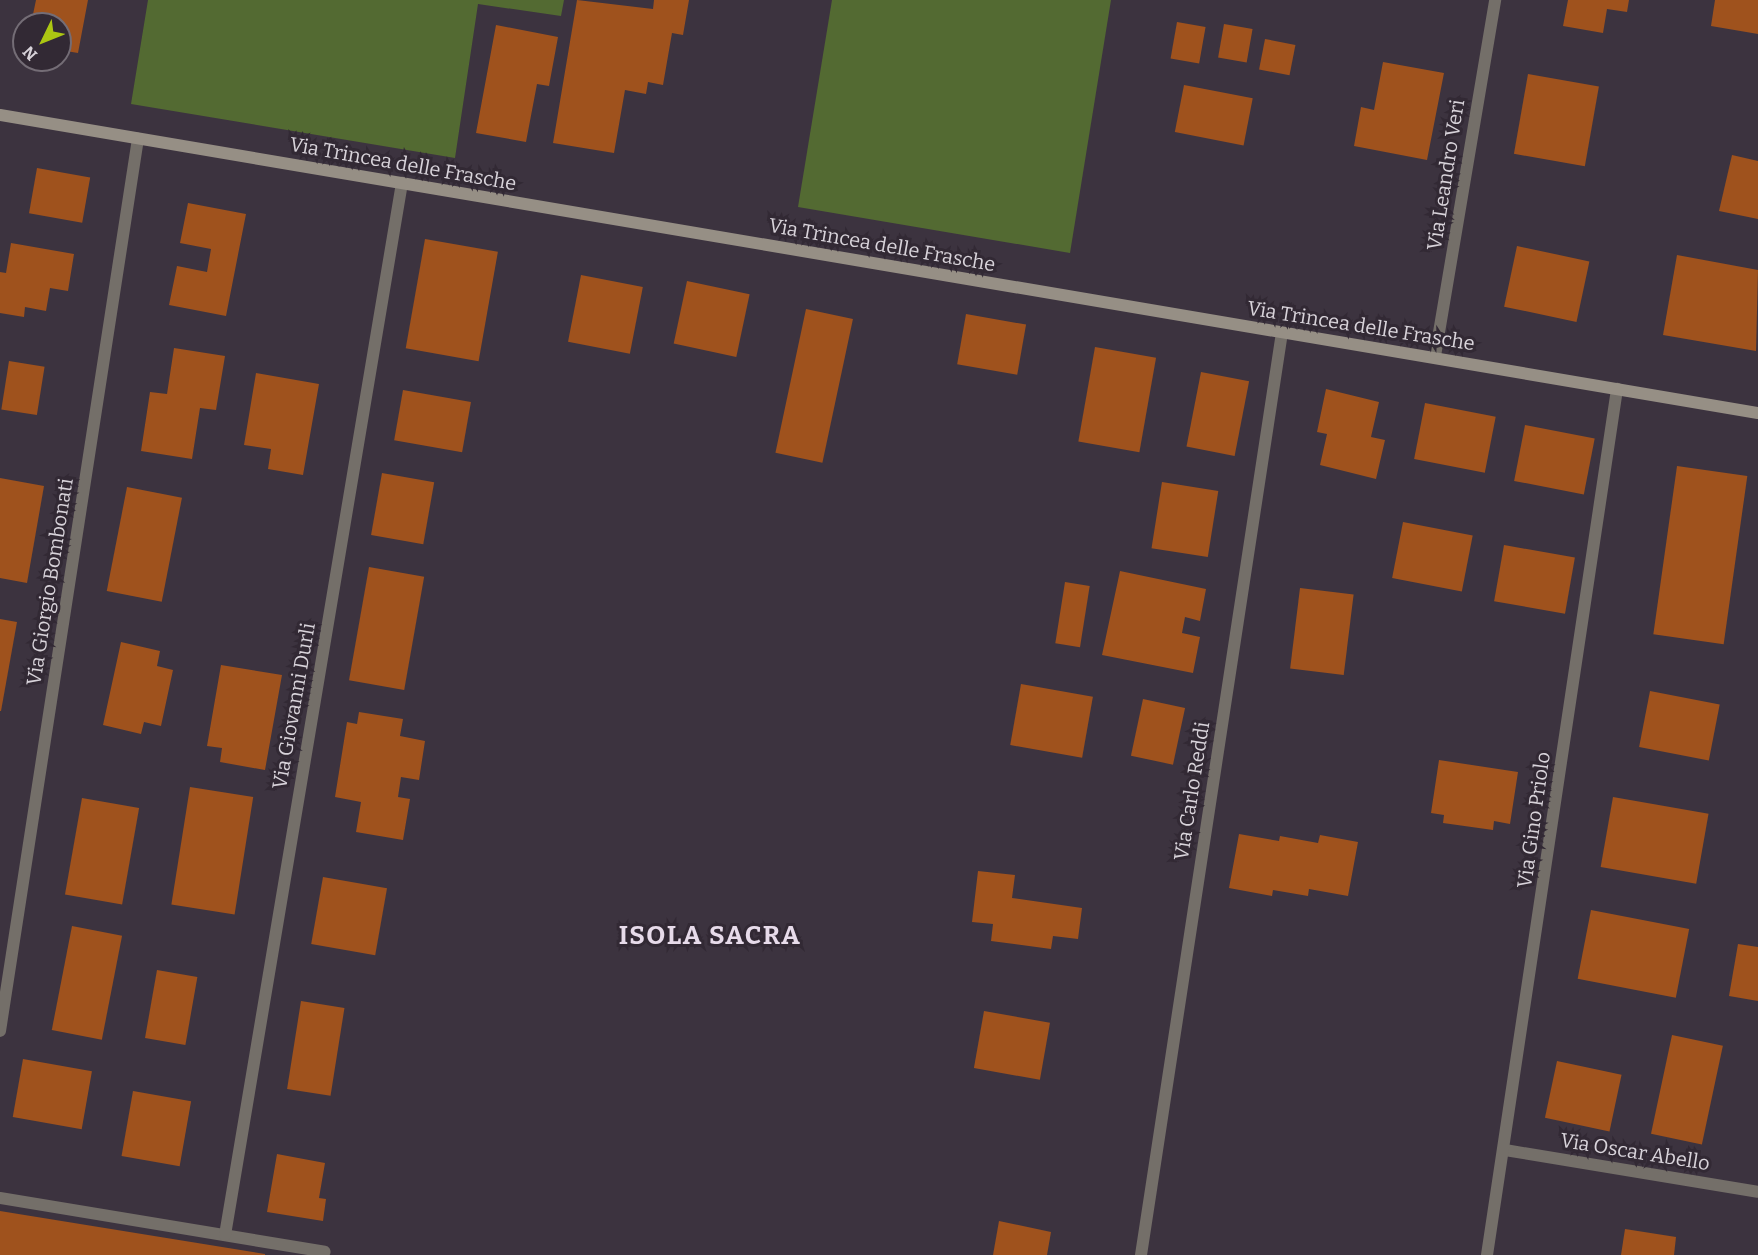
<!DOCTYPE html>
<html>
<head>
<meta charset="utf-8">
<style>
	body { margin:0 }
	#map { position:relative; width:1758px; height:1255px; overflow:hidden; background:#3c333f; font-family:Bitter,serif }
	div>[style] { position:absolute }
	.green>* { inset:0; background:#536a32 }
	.building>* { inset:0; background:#9f521d; transform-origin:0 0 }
	.lane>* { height:12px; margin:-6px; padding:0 6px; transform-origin:6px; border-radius:6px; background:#746f69 }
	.street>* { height:12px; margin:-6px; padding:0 6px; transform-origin:6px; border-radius:6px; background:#746f69 }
	.secondary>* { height:12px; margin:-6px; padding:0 6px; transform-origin:6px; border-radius:6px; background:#968f85 }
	span { translate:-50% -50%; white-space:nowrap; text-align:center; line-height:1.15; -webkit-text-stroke:6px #322934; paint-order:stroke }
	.street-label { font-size:20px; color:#d8d3da }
	.district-label { font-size:26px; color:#e7dbea; font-weight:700; letter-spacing:1.5px }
	.north { position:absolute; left:12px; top:12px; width:60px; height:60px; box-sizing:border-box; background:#322934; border:2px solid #746d76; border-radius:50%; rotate:227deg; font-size:16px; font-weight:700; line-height:24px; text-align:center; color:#d8d3da }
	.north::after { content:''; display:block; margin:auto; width:21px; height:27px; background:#acc612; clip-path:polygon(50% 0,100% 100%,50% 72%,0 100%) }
</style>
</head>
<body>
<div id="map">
	<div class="green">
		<div style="clip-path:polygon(148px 0,564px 0,561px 16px,478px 4px,455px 158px,131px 104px)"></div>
		<div style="clip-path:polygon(832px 0,1111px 0,1070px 253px,798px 207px)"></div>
	</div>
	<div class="building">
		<div style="clip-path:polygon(36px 0,88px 0,78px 53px,60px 50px,60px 24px,31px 24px)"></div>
		<div style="clip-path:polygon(577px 0,653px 9px,654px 0,689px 0,683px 35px,672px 33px,663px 85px,648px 82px,646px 94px,625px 90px,614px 153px,553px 143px)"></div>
		<div style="clip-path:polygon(1568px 0,1629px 0,1627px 12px,1607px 9px,1603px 33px,1563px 26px)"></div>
		<div style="clip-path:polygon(1715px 0,1758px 0,1758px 34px,1711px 26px)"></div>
		<div style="left:1177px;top:22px;width:29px;height:37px;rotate:10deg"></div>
		<div style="left:1224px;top:24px;width:29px;height:34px;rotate:10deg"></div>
		<div style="clip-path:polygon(496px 25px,558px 37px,549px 86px,537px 84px,526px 142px,476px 133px)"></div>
		<div style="left:1265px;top:39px;width:31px;height:31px;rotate:11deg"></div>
		<div style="clip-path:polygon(1383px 62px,1444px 73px,1427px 160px,1354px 146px,1361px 107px,1374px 110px)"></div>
		<div style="left:1528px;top:74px;width:72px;height:81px;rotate:10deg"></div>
		<div style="left:1184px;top:85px;width:70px;height:48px;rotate:11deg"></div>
		<div style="clip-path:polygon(1732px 155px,1758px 161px,1758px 219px,1719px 211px)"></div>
		<div style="left:37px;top:168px;width:54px;height:46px;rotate:10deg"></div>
		<div style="clip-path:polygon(188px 203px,246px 214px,226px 316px,169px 305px,177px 266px,207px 272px,211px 249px,180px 243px)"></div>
		<div style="left:425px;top:239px;width:74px;height:111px;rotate:10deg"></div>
		<div style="clip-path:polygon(11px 243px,74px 254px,68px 291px,50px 288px,46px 311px,25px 307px,24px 317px,0 313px,0 272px,6px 273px)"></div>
		<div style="left:1517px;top:246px;width:74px;height:62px;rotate:12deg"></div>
		<div style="clip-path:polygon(1677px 255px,1758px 270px,1756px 351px,1663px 335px)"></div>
		<div style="left:581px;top:275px;width:63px;height:68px;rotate:11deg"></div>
		<div style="left:687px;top:281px;width:64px;height:64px;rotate:12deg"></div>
		<div style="left:806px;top:309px;width:48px;height:147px;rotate:12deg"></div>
		<div style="left:966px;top:314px;width:61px;height:51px;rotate:10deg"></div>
		<div style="left:1095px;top:347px;width:62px;height:96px;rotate:10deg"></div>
		<div style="clip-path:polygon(174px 348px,225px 356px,216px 410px,200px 408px,192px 459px,141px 451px,150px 392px,167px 394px)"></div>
		<div style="left:9px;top:361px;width:36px;height:49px;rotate:9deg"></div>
		<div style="left:1201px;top:372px;width:49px;height:76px;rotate:11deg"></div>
		<div style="clip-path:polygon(256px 373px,319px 384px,303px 475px,268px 469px,271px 449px,244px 445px)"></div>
		<div style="clip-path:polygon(1326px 389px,1379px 402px,1371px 437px,1385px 440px,1376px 479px,1320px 465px,1327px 434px,1317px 432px)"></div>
		<div style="left:403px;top:390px;width:69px;height:51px;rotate:10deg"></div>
		<div style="left:1425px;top:403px;width:72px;height:57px;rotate:11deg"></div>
		<div style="left:1525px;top:425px;width:71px;height:57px;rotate:11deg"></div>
		<div style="left:1677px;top:466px;width:71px;height:170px;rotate:8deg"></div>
		<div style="left:382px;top:473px;width:53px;height:63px;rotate:10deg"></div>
		<div style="clip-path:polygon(0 478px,44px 486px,27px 583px,0 578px)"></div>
		<div style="left:1162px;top:482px;width:57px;height:67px;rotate:9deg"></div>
		<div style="left:127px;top:487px;width:56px;height:106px;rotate:11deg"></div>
		<div style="left:1403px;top:522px;width:71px;height:57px;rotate:11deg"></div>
		<div style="left:1504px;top:545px;width:72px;height:57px;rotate:10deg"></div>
		<div style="left:369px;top:567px;width:56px;height:115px;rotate:10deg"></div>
		<div style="clip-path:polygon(1120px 571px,1206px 589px,1200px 621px,1185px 617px,1182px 633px,1200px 637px,1193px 673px,1102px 655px)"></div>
		<div style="left:1065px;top:582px;width:25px;height:62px;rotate:9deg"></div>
		<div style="left:1300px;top:588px;width:54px;height:81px;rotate:7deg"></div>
		<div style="clip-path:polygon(0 619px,17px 622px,1px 711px,0 711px)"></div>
		<div style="clip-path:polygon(121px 642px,160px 651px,157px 666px,173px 670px,161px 726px,144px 722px,141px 734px,103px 725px)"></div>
		<div style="clip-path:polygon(221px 665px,282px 675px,265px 770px,220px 762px,222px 748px,207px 746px)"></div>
		<div style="left:1021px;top:684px;width:73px;height:62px;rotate:10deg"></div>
		<div style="left:1650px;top:691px;width:71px;height:57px;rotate:11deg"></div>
		<div style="left:1143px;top:699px;width:43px;height:58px;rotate:12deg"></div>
		<div style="clip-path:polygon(359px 712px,403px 719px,400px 736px,425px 741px,419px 780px,401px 777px,398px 797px,410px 799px,403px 840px,356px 832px,361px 802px,335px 797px,347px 722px,357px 724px)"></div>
		<div style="clip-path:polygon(1439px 760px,1518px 772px,1510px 824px,1494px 821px,1493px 830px,1443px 823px,1444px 815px,1431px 813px)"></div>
		<div style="left:190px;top:787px;width:64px;height:119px;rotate:9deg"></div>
		<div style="left:1613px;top:797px;width:97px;height:71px;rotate:10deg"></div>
		<div style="left:82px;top:798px;width:58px;height:98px;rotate:10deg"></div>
		<div style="clip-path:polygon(1239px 834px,1279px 841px,1280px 836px,1318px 843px,1320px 835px,1358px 842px,1348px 896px,1309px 889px,1308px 896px,1273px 890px,1272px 896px,1229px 888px)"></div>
		<div style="clip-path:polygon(978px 871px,1015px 875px,1012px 898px,1082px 908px,1078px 939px,1053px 936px,1051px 949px,991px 941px,993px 924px,972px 922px)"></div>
		<div style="left:323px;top:877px;width:65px;height:68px;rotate:10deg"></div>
		<div style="left:1591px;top:910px;width:100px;height:70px;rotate:11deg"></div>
		<div style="left:72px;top:926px;width:51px;height:106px;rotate:11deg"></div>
		<div style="clip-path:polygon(1738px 944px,1758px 947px,1758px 1001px,1729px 996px)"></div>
		<div style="left:157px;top:970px;width:41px;height:69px;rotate:10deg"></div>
		<div style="left:301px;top:1001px;width:44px;height:89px;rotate:9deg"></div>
		<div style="left:984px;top:1011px;width:67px;height:58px;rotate:10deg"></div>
		<div style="left:1672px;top:1035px;width:52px;height:101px;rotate:12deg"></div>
		<div style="left:23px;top:1059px;width:70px;height:59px;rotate:10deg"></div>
		<div style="left:1557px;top:1061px;width:66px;height:58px;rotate:12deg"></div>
		<div style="left:133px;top:1091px;width:59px;height:66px;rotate:10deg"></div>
		<div style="clip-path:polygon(277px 1154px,325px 1163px,319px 1198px,326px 1199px,323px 1221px,267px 1212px)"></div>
		<div style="clip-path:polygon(0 1211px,265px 1254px,265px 1255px,0 1255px)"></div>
		<div style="clip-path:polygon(999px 1221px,1051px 1232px,1047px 1255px,993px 1255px)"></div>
		<div style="clip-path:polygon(1625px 1229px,1676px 1237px,1674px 1255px,1621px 1255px)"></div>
	</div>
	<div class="lane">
		<div style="left:0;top:1198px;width:329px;rotate:9.4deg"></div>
	</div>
	<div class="street">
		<div style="left:1435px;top:356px;width:361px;rotate:-80.4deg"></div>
		<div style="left:0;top:1031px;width:903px;rotate:-81.21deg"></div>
		<div style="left:1505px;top:1150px;width:256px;rotate:9.4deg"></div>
		<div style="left:225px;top:1235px;width:1067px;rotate:-80.45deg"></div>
		<div style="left:1141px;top:1255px;width:933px;rotate:-81.31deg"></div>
		<div style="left:1487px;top:1255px;width:876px;rotate:-81.46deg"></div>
	</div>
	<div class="secondary">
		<div style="left:0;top:115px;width:1783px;rotate:9.62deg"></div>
	</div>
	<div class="street-label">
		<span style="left:403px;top:164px;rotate:10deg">Via Trincea delle Frasche</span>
		<span style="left:1446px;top:175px;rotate:-81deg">Via Leandro Veri</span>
		<span style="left:882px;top:245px;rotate:10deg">Via Trincea delle Frasche</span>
		<span style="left:1361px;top:326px;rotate:9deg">Via Trincea delle Frasche</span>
		<span style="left:50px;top:582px;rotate:-81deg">Via Giorgio Bombonati</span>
		<span style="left:294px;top:706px;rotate:-80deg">Via Giovanni Durli</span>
		<span style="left:1192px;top:791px;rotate:-81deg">Via Carlo Reddi</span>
		<span style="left:1534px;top:820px;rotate:-82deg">Via Gino Priolo</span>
		<span style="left:1635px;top:1152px;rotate:9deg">Via Oscar Abello</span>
	</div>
	<div class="district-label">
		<span style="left:710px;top:936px">ISOLA SACRA</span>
	</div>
	<div class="north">N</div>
</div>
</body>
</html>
